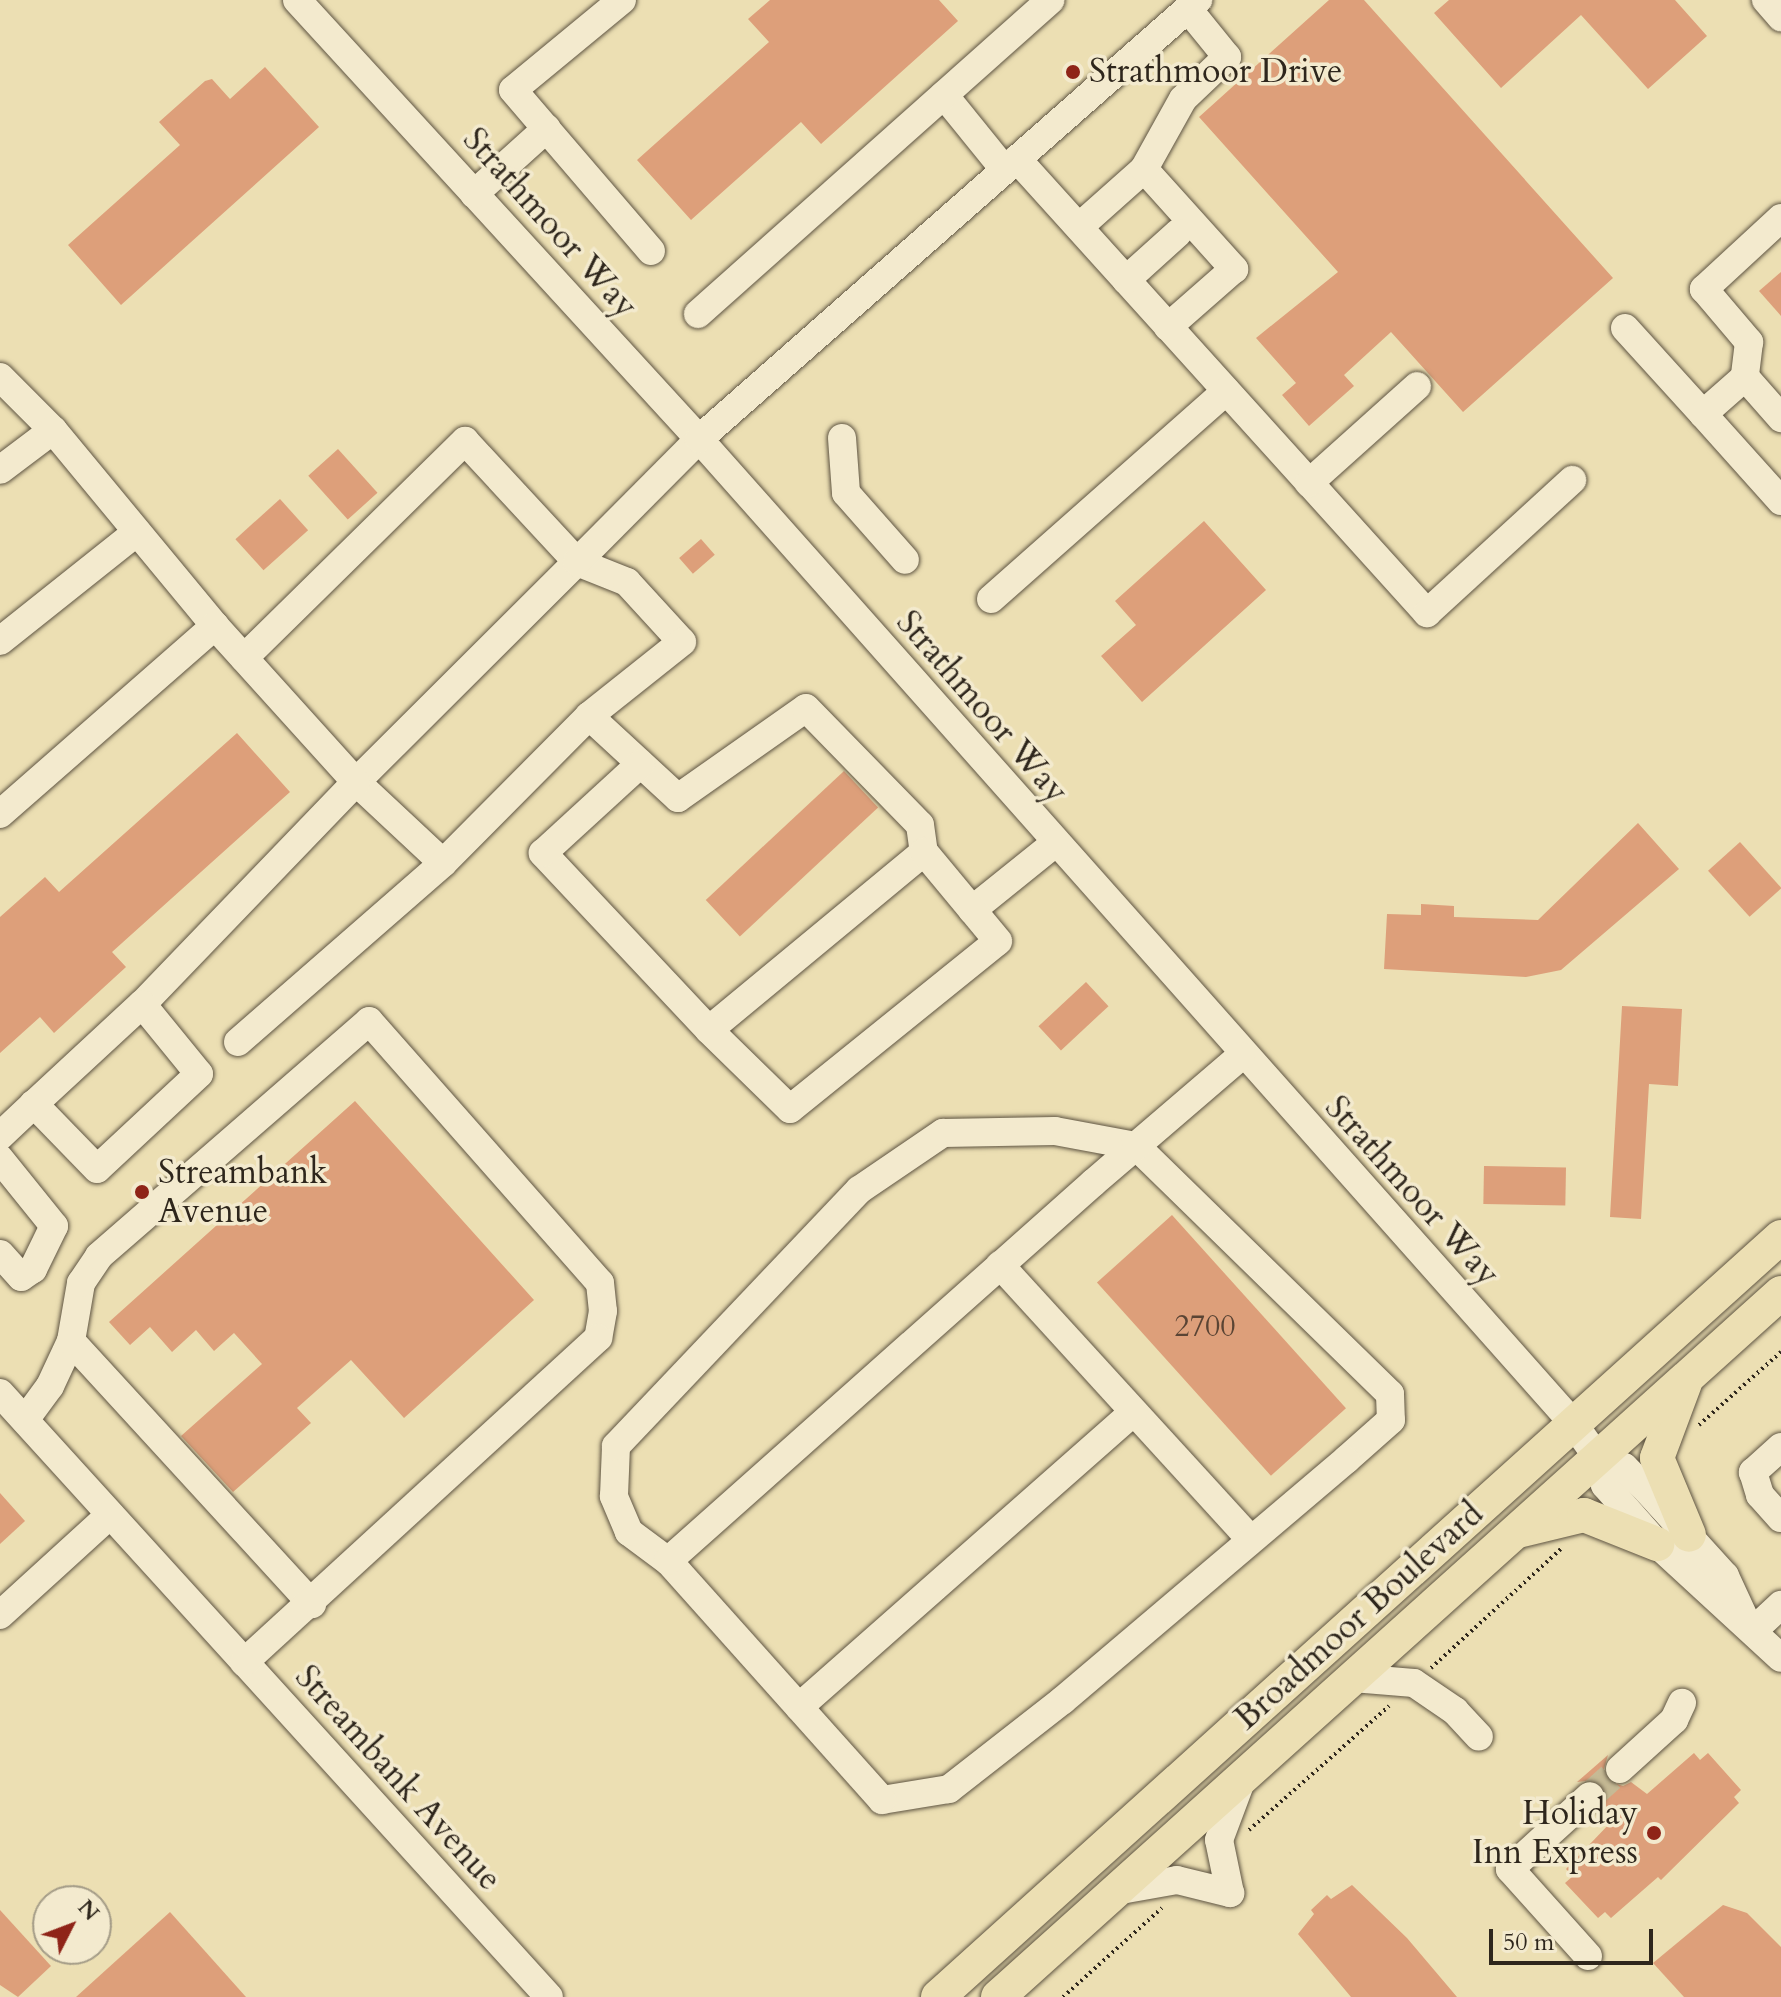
<!DOCTYPE html>
<html>
<head>
<meta charset="utf-8">
<style>
	body { margin:0 }
	#map { position:relative; width:1781px; height:1997px; overflow:hidden; background:#ecdfb3; font-family:Cardo,serif }
	div>[style] { position:absolute }
	.building>* { inset:0; background:#dd9f7a; transform-origin:0 0 }
	.minor-tunnel>* { height:28px; margin-top:-14px; transform-origin:0; background:repeating-linear-gradient(90deg,#c6ba95 0 28px,transparent 0 42px) }
	.path>* { height:4px; margin-top:-2px; transform-origin:0; background:repeating-linear-gradient(90deg,#2e261c 0 2px,transparent 0 6px) }
	.roads { filter:drop-shadow(0 0 2px #5e5442) drop-shadow(0 0 2px #5e5442) }
	.minor>* { height:28px; margin:-14px; padding:0 14px; transform-origin:14px; border-radius:14px; background:#f3eace }
	.major>* { height:34px; margin:-17px; padding:0 17px; transform-origin:17px; border-radius:17px; background:#ecdfb3 }
	.dots>* { width:22px; height:22px; translate:-50% -50%; box-sizing:border-box; border:4px solid #f3eace; border-radius:50% }
	span { translate:-50% -50%; white-space:nowrap; text-align:center; line-height:1.15; -webkit-text-stroke:7px #f3eace; paint-order:stroke }
	.number-label { font-size:30px; color:#5a4434 }
	.number-label span { -webkit-text-stroke-width:0 }
	.poi-label { font-size:34px; color:#2e261c }
	.left { translate:0 -50%; text-align:left }
	.right { translate:-100% -50%; text-align:right }
	.street-label { font-size:34px; color:#2e261c }
	.north { position:absolute; left:32px; top:1885px; width:80px; height:80px; box-sizing:border-box; background:#f3eace; border:2px solid #a49c87; border-radius:50%; rotate:48deg; font-size:22px; font-weight:700; line-height:32px; text-align:center; color:#2e261c }
	.north::after { content:''; display:block; margin:auto; width:28px; height:36px; background:#8f2418; clip-path:polygon(50% 0,100% 100%,50% 72%,0 100%) }
	.scale { position:absolute; left:1489px; top:1929px; width:164px; height:36px; box-sizing:border-box; border:4px solid #2e261c; border-top:0; padding-left:10px; font-size:24px; line-height:28px; white-space:nowrap; color:#2e261c; -webkit-text-stroke:6px #f3eace; paint-order:stroke }
</style>
</head>
<body>
<div id="map">
	<div class="building">
		<div style="clip-path:polygon(770px 0,939px 0,958px 21px,821px 144px,801px 122px,691px 220px,637px 160px,769px 42px,748px 19px)"></div>
		<div style="clip-path:polygon(1329px 0,1364px 0,1613px 278px,1463px 412px,1391px 332px,1344px 375px,1354px 386px,1309px 426px,1282px 395px,1296px 383px,1256px 338px,1338px 272px,1199px 117px)"></div>
		<div style="clip-path:polygon(1449px 0,1675px 0,1707px 36px,1648px 89px,1581px 15px,1501px 88px,1434px 13px)"></div>
		<div style="clip-path:polygon(265px 67px,319px 127px,121px 305px,68px 245px,180px 145px,159px 122px,205px 81px,212px 79px,230px 99px)"></div>
		<div style="clip-path:polygon(1781px 272px,1781px 316px,1759px 291px)"></div>
		<div style="left:338px;top:449px;width:59px;height:40px;rotate:48deg"></div>
		<div style="left:280px;top:499px;width:42px;height:60px;rotate:48deg"></div>
		<div style="clip-path:polygon(1204px 521px,1266px 590px,1142px 702px,1101px 656px,1136px 625px,1115px 601px)"></div>
		<div style="left:701px;top:539px;width:21px;height:29px;rotate:49deg"></div>
		<div style="clip-path:polygon(237px 733px,290px 792px,112px 952px,126px 967px,54px 1033px,40px 1017px,0 1053px,0 917px,45px 877px,59px 892px)"></div>
		<div style="left:844px;top:771px;width:50px;height:189px;rotate:47deg"></div>
		<div style="clip-path:polygon(1638px 823px,1679px 869px,1561px 970px,1526px 977px,1384px 969px,1387px 914px,1421px 915px,1421px 904px,1454px 906px,1454px 917px,1538px 920px)"></div>
		<div style="left:1740px;top:842px;width:62px;height:43px;rotate:48deg"></div>
		<div style="left:1086px;top:982px;width:33px;height:65px;rotate:47deg"></div>
		<div style="clip-path:polygon(1622px 1006px,1682px 1009px,1678px 1086px,1649px 1084px,1641px 1219px,1610px 1217px)"></div>
		<div style="clip-path:polygon(355px 1101px,534px 1300px,404px 1418px,351px 1360px,297px 1408px,311px 1423px,233px 1492px,181px 1436px,262px 1364px,234px 1333px,214px 1351px,196px 1330px,172px 1352px,150px 1327px,130px 1345px,109px 1322px)"></div>
		<div style="left:1484px;top:1166px;width:82px;height:38px;rotate:1deg"></div>
		<div style="left:1172px;top:1215px;width:260px;height:101px;rotate:48deg"></div>
		<div style="clip-path:polygon(0 1493px,25px 1521px,0 1544px)"></div>
		<div style="clip-path:polygon(1694px 1753px,1700px 1760px,1708px 1753px,1741px 1790px,1734px 1797px,1739px 1803px,1661px 1880px,1658px 1877px,1611px 1918px,1605px 1912px,1598px 1918px,1565px 1883px,1573px 1876px,1566px 1869px,1612px 1821px,1601px 1809px,1606px 1800px,1603px 1785px,1594px 1780px,1577px 1782px,1608px 1755px,1603px 1772px,1608px 1781px,1623px 1786px,1631px 1782px,1647px 1794px)"></div>
		<div style="clip-path:polygon(1352px 1885px,1407px 1938px,1457px 1997px,1351px 1997px,1298px 1934px,1314px 1914px,1311px 1910px,1327px 1895px,1331px 1899px)"></div>
		<div style="clip-path:polygon(1723px 1905px,1747px 1913px,1781px 1947px,1781px 1997px,1684px 1997px,1653px 1963px)"></div>
		<div style="clip-path:polygon(0 1910px,51px 1966px,18px 1997px,0 1985px)"></div>
		<div style="clip-path:polygon(170px 1912px,246px 1997px,76px 1997px)"></div>
	</div>
	<div class="minor-tunnel">
		<div style="left:1590px;top:1796px;width:40px;rotate:-42deg"></div>
	</div>
	<div class="path">
		<div style="left:1699px;top:1425px;width:110px;rotate:-41.7deg"></div>
		<div style="left:1431px;top:1668px;width:176px;rotate:-42.5deg"></div>
		<div style="left:1249px;top:1830px;width:187px;rotate:-41.5deg"></div>
		<div style="left:1063px;top:1997px;width:133px;rotate:-42deg"></div>
	</div>
	<div class="roads">
		<div class="minor">
			<div style="left:297px;top:0;width:595px;rotate:47.52deg"></div>
			<div style="left:699px;top:439px;width:1316px;rotate:48.39deg"></div>
			<div style="left:1573px;top:1423px;width:55px;rotate:54.6deg"></div>
			<div style="left:622px;top:0;width:141px;rotate:140.5deg"></div>
			<div style="left:513px;top:90px;width:212px;rotate:49.4deg"></div>
			<div style="left:1766px;top:0;width:23px;rotate:49deg"></div>
			<div style="left:944px;top:95px;width:95px;rotate:51deg"></div>
			<div style="left:1017px;top:159px;width:612px;rotate:47.92deg"></div>
			<div style="left:1427px;top:613px;width:197px;rotate:-42.5deg"></div>
			<div style="left:1144px;top:169px;width:135px;rotate:48deg"></div>
			<div style="left:1234px;top:269px;width:88px;rotate:138.7deg"></div>
			<div style="left:474px;top:194px;width:98px;rotate:-42.1deg"></div>
			<div style="left:1781px;top:218px;width:105px;rotate:137.3deg"></div>
			<div style="left:1704px;top:289px;width:70px;rotate:49.7deg"></div>
			<div style="left:1749px;top:342px;width:35px;rotate:97deg"></div>
			<div style="left:1745px;top:377px;width:55px;rotate:48.7deg"></div>
			<div style="left:1079px;top:227px;width:87px;rotate:-41.7deg"></div>
			<div style="left:1144px;top:169px;width:80px;rotate:-60.9deg"></div>
			<div style="left:1183px;top:99px;width:61px;rotate:-43.7deg"></div>
			<div style="left:1227px;top:57px;width:62px;rotate:-129.1deg"></div>
			<div style="left:1126px;top:280px;width:70px;rotate:-42.1deg"></div>
			<div style="left:698px;top:314px;width:472px;rotate:-41.7deg"></div>
			<div style="left:1625px;top:328px;width:116px;rotate:47.8deg"></div>
			<div style="left:1703px;top:414px;width:56px;rotate:-41.4deg"></div>
			<div style="left:0;top:377px;width:75px;rotate:45deg"></div>
			<div style="left:53px;top:430px;width:66px;rotate:143deg"></div>
			<div style="left:1703px;top:414px;width:117px;rotate:48.1deg"></div>
			<div style="left:53px;top:430px;width:254px;rotate:50.4deg"></div>
			<div style="left:842px;top:438px;width:55px;rotate:85.8deg"></div>
			<div style="left:846px;top:493px;width:89px;rotate:48.6deg"></div>
			<div style="left:1309px;top:483px;width:145px;rotate:-41.9deg"></div>
			<div style="left:991px;top:599px;width:314px;rotate:-41.5deg"></div>
			<div style="left:0;top:641px;width:175px;rotate:-38.5deg"></div>
			<div style="left:244px;top:658px;width:310px;rotate:-44.5deg"></div>
			<div style="left:465px;top:441px;width:165px;rotate:47.2deg"></div>
			<div style="left:577px;top:562px;width:54px;rotate:21.8deg"></div>
			<div style="left:627px;top:582px;width:81px;rotate:47.5deg"></div>
			<div style="left:682px;top:642px;width:119px;rotate:141.5deg"></div>
			<div style="left:589px;top:716px;width:207px;rotate:134.8deg"></div>
			<div style="left:443px;top:863px;width:119px;rotate:-137deg"></div>
			<div style="left:356px;top:782px;width:312px;rotate:-44.9deg"></div>
			<div style="left:577px;top:562px;width:173px;rotate:-45.2deg"></div>
			<div style="left:699px;top:439px;width:665px;rotate:-41.34deg"></div>
			<div style="left:589px;top:716px;width:121px;rotate:42.7deg"></div>
			<div style="left:678px;top:798px;width:156px;rotate:-35.1deg"></div>
			<div style="left:806px;top:708px;width:163px;rotate:45.7deg"></div>
			<div style="left:920px;top:825px;width:27px;rotate:82deg"></div>
			<div style="left:924px;top:852px;width:279px;rotate:140.4deg"></div>
			<div style="left:709px;top:1030px;width:243px;rotate:-133.2deg"></div>
			<div style="left:543px;top:853px;width:132px;rotate:-42.5deg"></div>
			<div style="left:0;top:814px;width:286px;rotate:-41.2deg"></div>
			<div style="left:215px;top:626px;width:210px;rotate:47.9deg"></div>
			<div style="left:356px;top:782px;width:308px;rotate:133.9deg"></div>
			<div style="left:972px;top:910px;width:105px;rotate:-38.8deg"></div>
			<div style="left:709px;top:1030px;width:113px;rotate:44.3deg"></div>
			<div style="left:790px;top:1109px;width:267px;rotate:-38.9deg"></div>
			<div style="left:998px;top:941px;width:116px;rotate:-129.7deg"></div>
			<div style="left:238px;top:1042px;width:272px;rotate:-41.1deg"></div>
			<div style="left:0;top:1136px;width:47px;rotate:-43.3deg"></div>
			<div style="left:34px;top:1104px;width:147px;rotate:-42.8deg"></div>
			<div style="left:142px;top:1004px;width:90px;rotate:50.8deg"></div>
			<div style="left:199px;top:1074px;width:139px;rotate:137deg"></div>
			<div style="left:97px;top:1169px;width:91px;rotate:-134.1deg"></div>
			<div style="left:0;top:1159px;width:86px;rotate:51.1deg"></div>
			<div style="left:54px;top:1226px;width:48px;rotate:116deg"></div>
			<div style="left:33px;top:1269px;width:14px;rotate:146deg"></div>
			<div style="left:21px;top:1277px;width:31px;rotate:-132deg"></div>
			<div style="left:1000px;top:1265px;width:372px;rotate:47.6deg"></div>
			<div style="left:71px;top:1341px;width:357px;rotate:47.5deg"></div>
			<div style="left:0;top:1393px;width:816px;rotate:47.73deg"></div>
			<div style="left:25px;top:1420px;width:42px;rotate:-53.7deg"></div>
			<div style="left:50px;top:1386px;width:50px;rotate:-65deg"></div>
			<div style="left:71px;top:1341px;width:59px;rotate:-80.2deg"></div>
			<div style="left:81px;top:1283px;width:32px;rotate:-56deg"></div>
			<div style="left:99px;top:1256px;width:358px;rotate:-41deg"></div>
			<div style="left:369px;top:1021px;width:349px;rotate:48.6deg"></div>
			<div style="left:600px;top:1283px;width:28px;rotate:84deg"></div>
			<div style="left:603px;top:1311px;width:27px;rotate:100deg"></div>
			<div style="left:598px;top:1338px;width:480px;rotate:137.5deg"></div>
			<div style="left:1781px;top:1447px;width:38px;rotate:138deg"></div>
			<div style="left:1753px;top:1472px;width:24px;rotate:73deg"></div>
			<div style="left:1760px;top:1495px;width:31px;rotate:48deg"></div>
			<div style="left:1605px;top:1468px;width:17px;rotate:90deg"></div>
			<div style="left:1605px;top:1485px;width:79px;rotate:48.6deg"></div>
			<div style="left:1657px;top:1544px;width:168px;rotate:42.6deg"></div>
			<div style="left:1605px;top:1468px;width:19px;rotate:-3deg"></div>
			<div style="left:1624px;top:1467px;width:33px;rotate:45deg"></div>
			<div style="left:1647px;top:1490px;width:116px;rotate:47.8deg"></div>
			<div style="left:1725px;top:1576px;width:43px;rotate:65.2deg"></div>
			<div style="left:668px;top:1561px;width:49px;rotate:-143.4deg"></div>
			<div style="left:629px;top:1532px;width:39px;rotate:-113deg"></div>
			<div style="left:614px;top:1496px;width:50px;rotate:-87.7deg"></div>
			<div style="left:616px;top:1446px;width:353px;rotate:-46.5deg"></div>
			<div style="left:859px;top:1190px;width:102px;rotate:-34.2deg"></div>
			<div style="left:943px;top:1133px;width:112px;rotate:-1deg"></div>
			<div style="left:1055px;top:1131px;width:82px;rotate:10.5deg"></div>
			<div style="left:1136px;top:1146px;width:355px;rotate:44.3deg"></div>
			<div style="left:1390px;top:1394px;width:26px;rotate:88deg"></div>
			<div style="left:1391px;top:1420px;width:60px;rotate:138.4deg"></div>
			<div style="left:1346px;top:1460px;width:371px;rotate:139.7deg"></div>
			<div style="left:1063px;top:1700px;width:145px;rotate:142deg"></div>
			<div style="left:949px;top:1789px;width:68px;rotate:170.7deg"></div>
			<div style="left:882px;top:1800px;width:321px;rotate:-131.8deg"></div>
			<div style="left:668px;top:1561px;width:569px;rotate:-41.65deg"></div>
			<div style="left:1093px;top:1183px;width:57px;rotate:-40.7deg"></div>
			<div style="left:1136px;top:1146px;width:138px;rotate:-40.6deg"></div>
			<div style="left:0;top:1615px;width:149px;rotate:-42.3deg"></div>
			<div style="left:1754px;top:1630px;width:37px;rotate:-43deg"></div>
			<div style="left:1353px;top:1678px;width:61px;rotate:4.7deg"></div>
			<div style="left:1414px;top:1683px;width:50px;rotate:34.3deg"></div>
			<div style="left:1455px;top:1711px;width:35px;rotate:47deg"></div>
			<div style="left:799px;top:1707px;width:446px;rotate:-41.4deg"></div>
			<div style="left:1620px;top:1769px;width:73px;rotate:-42.2deg"></div>
			<div style="left:1674px;top:1720px;width:19px;rotate:-65deg"></div>
			<div style="left:1115px;top:1891px;width:63px;rotate:-10.1deg"></div>
			<div style="left:1177px;top:1880px;width:55px;rotate:13.8deg"></div>
			<div style="left:1230px;top:1893px;width:54px;rotate:-101.7deg"></div>
			<div style="left:1219px;top:1840px;width:68px;rotate:-69.4deg"></div>
			<div style="left:1588px;top:1956px;width:117px;rotate:-131.9deg"></div>
			<div style="left:1510px;top:1869px;width:108px;rotate:-42.4deg"></div>
		</div>
		<div class="major">
			<div style="left:1685px;top:1383px;width:80px;rotate:110.5deg"></div>
			<div style="left:1657px;top:1458px;width:83px;rotate:67.4deg"></div>
			<div style="left:1518px;top:1531px;width:68px;rotate:-13.6deg"></div>
			<div style="left:1584px;top:1515px;width:79px;rotate:21.7deg"></div>
			<div style="left:938px;top:1997px;width:1135px;rotate:-42.04deg"></div>
			<div style="left:998px;top:1997px;width:1053px;rotate:-41.96deg"></div>
		</div>
	</div>
	<div class="dots">
		<div style="left:1073px;top:72px;background:#8f2418"></div>
		<div style="left:142px;top:1192px;background:#8f2418"></div>
		<div style="left:1654px;top:1833px;background:#8f2418"></div>
	</div>
	<div class="number-label">
		<span style="left:1205px;top:1327px">2700</span>
	</div>
	<div class="poi-label">
		<span class="left" style="left:1089px;top:72px">Strathmoor Drive</span>
		<span class="left" style="left:158px;top:1192px">Streambank<br>Avenue</span>
		<span class="right" style="left:1638px;top:1833px">Holiday<br>Inn Express</span>
	</div>
	<div class="street-label">
		<span style="left:550px;top:223px;rotate:48deg">Strathmoor Way</span>
		<span style="left:982px;top:707px;rotate:49deg">Strathmoor Way</span>
		<span style="left:1412px;top:1191px;rotate:48deg">Strathmoor Way</span>
		<span style="left:1359px;top:1616px;rotate:-42deg">Broadmoor Boulevard</span>
		<span style="left:398px;top:1778px;rotate:48deg">Streambank Avenue</span>
	</div>
	<div class="north">N</div>
	<div class="scale">50 m</div>
</div>
</body>
</html>
